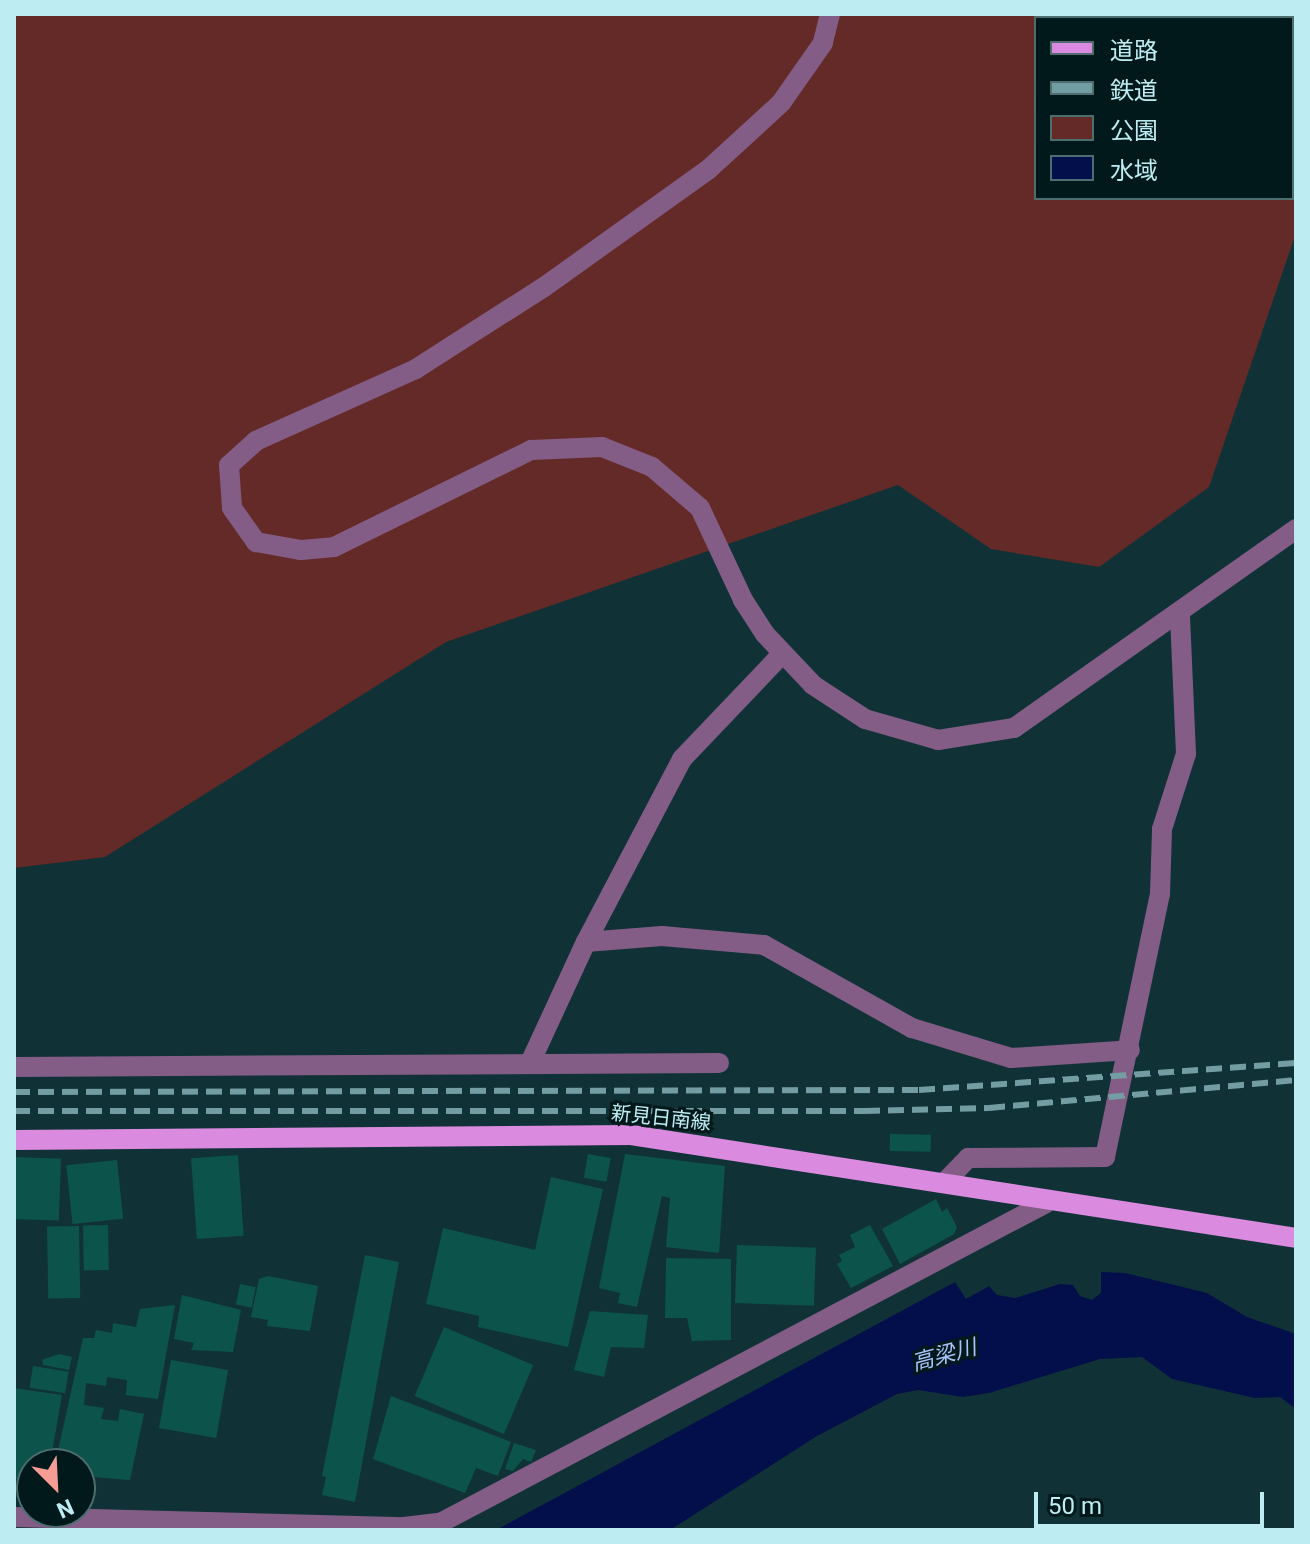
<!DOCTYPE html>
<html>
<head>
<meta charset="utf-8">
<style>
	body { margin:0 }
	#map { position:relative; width:1310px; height:1544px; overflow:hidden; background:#103236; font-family:Roboto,"Noto Sans JP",sans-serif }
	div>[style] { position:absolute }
	.green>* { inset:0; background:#632a28 }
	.water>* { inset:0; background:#020f4b }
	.building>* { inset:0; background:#0c534c; transform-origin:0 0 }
	.street>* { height:20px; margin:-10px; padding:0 10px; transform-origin:10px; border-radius:10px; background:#835d86 }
	.primary>* { height:20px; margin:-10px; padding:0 10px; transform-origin:10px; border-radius:10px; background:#da8adf }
	.rail>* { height:6px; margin-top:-3px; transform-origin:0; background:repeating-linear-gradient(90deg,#739da2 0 16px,transparent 0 24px) }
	span { translate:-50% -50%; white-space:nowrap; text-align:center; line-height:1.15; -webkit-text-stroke:6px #02191b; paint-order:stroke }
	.street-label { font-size:20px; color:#bdedf2 }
	.water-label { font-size:22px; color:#a9c4fc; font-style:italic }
	.frame { position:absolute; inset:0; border:16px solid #bdedf2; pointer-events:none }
	.legend { position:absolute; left:1034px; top:16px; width:260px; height:184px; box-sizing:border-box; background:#02191b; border:2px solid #4d6e71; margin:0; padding:10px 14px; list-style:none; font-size:24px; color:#bdedf2 }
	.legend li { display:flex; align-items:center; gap:16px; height:40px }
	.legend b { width:40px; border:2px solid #4d6e71 }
	.north { position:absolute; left:16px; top:1448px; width:80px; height:80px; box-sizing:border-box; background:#02191b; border:2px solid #4d6e71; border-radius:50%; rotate:156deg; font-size:22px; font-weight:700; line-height:32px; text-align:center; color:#bdedf2 }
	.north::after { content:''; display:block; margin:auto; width:28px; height:36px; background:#f59c95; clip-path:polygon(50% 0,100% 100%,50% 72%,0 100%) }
	.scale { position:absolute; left:1034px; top:1492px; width:230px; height:36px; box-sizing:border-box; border:4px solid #bdedf2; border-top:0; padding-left:10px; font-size:24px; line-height:28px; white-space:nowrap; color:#bdedf2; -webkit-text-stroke:6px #02191b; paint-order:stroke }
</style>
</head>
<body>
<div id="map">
	<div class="green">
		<div style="clip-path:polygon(evenodd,14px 14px,1296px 14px,1296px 233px,1209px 487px,1099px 567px,991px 549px,898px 485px,446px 642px,105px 857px,14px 868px,14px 14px,1036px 18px,1292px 18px,1292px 198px,1036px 198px,1036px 18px)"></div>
	</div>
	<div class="water">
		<div style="clip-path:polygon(1101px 1272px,1125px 1273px,1207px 1293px,1247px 1317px,1296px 1334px,1296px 1409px,1280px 1397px,1255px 1398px,1172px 1379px,1142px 1357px,1100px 1359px,989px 1393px,963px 1397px,918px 1390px,897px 1394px,817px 1436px,670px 1530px,496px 1530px,955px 1282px,966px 1299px,989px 1286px,997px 1295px,1015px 1298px,1060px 1284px,1073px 1285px,1080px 1296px,1092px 1300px,1101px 1293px)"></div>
	</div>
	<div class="building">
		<div style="left:890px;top:1134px;width:41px;height:17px;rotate:1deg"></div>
		<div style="left:588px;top:1154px;width:23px;height:24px;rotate:10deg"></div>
		<div style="clip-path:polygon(625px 1154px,725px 1166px,719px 1253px,666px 1247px,670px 1198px,662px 1196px,637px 1307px,618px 1303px,620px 1293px,599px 1288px)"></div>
		<div style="left:238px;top:1155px;width:81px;height:47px;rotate:86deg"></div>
		<div style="left:14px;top:1157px;width:47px;height:62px;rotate:2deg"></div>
		<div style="left:117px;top:1160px;width:59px;height:51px;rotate:84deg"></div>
		<div style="clip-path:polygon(551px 1177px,603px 1189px,568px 1347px,478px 1327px,479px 1316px,426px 1304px,443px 1228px,535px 1250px)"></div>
		<div style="clip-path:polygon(936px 1199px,942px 1212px,947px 1208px,957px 1227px,954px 1234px,900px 1264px,882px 1229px)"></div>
		<div style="left:108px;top:1225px;width:45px;height:25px;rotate:89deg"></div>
		<div style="clip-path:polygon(870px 1225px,893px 1266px,851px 1288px,837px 1264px,842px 1261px,839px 1255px,855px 1247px,850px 1235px)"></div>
		<div style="left:79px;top:1226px;width:72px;height:32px;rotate:89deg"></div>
		<div style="left:737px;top:1245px;width:79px;height:58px;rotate:2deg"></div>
		<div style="clip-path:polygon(365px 1255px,399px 1262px,355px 1502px,322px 1495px,326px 1477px,322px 1476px)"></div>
		<div style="clip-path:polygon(666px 1258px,731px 1259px,731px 1340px,692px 1341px,687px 1318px,665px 1318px)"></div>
		<div style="clip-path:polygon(268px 1276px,318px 1286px,310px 1331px,267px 1326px,268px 1320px,251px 1317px,259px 1279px)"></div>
		<div style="left:240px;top:1284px;width:16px;height:21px;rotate:11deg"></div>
		<div style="clip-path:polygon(182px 1295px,241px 1310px,233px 1352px,191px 1350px,194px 1343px,174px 1339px)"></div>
		<div style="clip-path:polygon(175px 1305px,158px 1399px,126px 1395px,127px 1380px,107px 1377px,106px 1386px,86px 1383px,84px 1405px,104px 1408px,101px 1419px,118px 1421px,120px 1409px,144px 1414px,130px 1480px,80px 1476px,80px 1464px,55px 1464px,83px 1338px,94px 1338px,96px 1330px,112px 1333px,113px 1323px,136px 1327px,140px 1309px)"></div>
		<div style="clip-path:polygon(590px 1311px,648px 1315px,644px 1348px,611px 1347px,604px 1377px,574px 1370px)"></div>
		<div style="left:444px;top:1327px;width:97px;height:75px;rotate:23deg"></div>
		<div style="clip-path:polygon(59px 1354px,72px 1357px,69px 1370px,43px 1365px,42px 1360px)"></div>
		<div style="left:171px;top:1360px;width:58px;height:69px;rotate:10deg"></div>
		<div style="left:33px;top:1366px;width:36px;height:22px;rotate:9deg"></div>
		<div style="clip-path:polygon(14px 1388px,62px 1395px,50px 1464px,32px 1464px,32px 1486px,14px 1478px)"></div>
		<div style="clip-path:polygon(391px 1396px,511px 1442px,498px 1476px,476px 1468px,465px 1493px,373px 1459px)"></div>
		<div style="clip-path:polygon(514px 1443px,536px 1450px,531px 1462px,523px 1459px,513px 1471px,505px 1469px)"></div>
	</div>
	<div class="street">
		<div style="left:830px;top:14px;width:30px;rotate:104deg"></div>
		<div style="left:823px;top:43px;width:73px;rotate:125deg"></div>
		<div style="left:781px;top:103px;width:98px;rotate:137.5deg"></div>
		<div style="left:709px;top:169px;width:203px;rotate:144.4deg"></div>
		<div style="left:544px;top:287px;width:152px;rotate:147.4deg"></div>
		<div style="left:416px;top:369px;width:175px;rotate:155.8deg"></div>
		<div style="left:256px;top:441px;width:36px;rotate:138deg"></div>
		<div style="left:229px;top:465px;width:43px;rotate:86deg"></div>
		<div style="left:232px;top:508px;width:42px;rotate:54.8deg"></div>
		<div style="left:256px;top:542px;width:46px;rotate:10.1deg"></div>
		<div style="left:301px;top:550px;width:33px;rotate:-5deg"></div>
		<div style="left:334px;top:547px;width:220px;rotate:-26.2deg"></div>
		<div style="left:531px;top:450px;width:71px;rotate:-2.4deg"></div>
		<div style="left:602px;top:447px;width:54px;rotate:21.8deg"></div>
		<div style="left:652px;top:467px;width:63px;rotate:40.5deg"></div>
		<div style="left:700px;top:508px;width:102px;rotate:64.9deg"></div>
		<div style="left:743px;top:600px;width:40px;rotate:57.1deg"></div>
		<div style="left:765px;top:634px;width:70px;rotate:46.7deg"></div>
		<div style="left:813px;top:685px;width:62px;rotate:33.2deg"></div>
		<div style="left:865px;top:719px;width:76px;rotate:16deg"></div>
		<div style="left:938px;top:740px;width:77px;rotate:-9deg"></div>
		<div style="left:1014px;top:728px;width:345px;rotate:-35.2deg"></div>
		<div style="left:586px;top:942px;width:76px;rotate:-4.5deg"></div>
		<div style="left:662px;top:936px;width:102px;rotate:5deg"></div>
		<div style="left:764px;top:945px;width:170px;rotate:29.3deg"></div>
		<div style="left:912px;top:1028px;width:103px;rotate:16.9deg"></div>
		<div style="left:1011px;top:1058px;width:119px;rotate:-3.8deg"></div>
		<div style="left:530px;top:1063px;width:133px;rotate:-65.2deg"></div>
		<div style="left:586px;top:942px;width:207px;rotate:-62.3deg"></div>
		<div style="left:682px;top:759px;width:146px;rotate:-46.4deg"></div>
		<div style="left:14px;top:1067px;width:705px;rotate:-0.33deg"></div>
		<div style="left:944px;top:1183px;width:35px;rotate:-46deg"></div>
		<div style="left:968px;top:1158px;width:137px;rotate:-0.4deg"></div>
		<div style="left:1105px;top:1157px;width:269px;rotate:-78.2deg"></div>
		<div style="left:1160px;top:894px;width:65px;rotate:-88.2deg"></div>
		<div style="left:1162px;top:829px;width:79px;rotate:-72.3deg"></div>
		<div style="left:1186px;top:754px;width:139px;rotate:-92.5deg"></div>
		<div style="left:14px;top:1517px;width:390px;rotate:1.5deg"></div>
		<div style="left:404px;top:1527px;width:38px;rotate:-7deg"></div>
		<div style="left:442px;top:1522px;width:683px;rotate:-27.84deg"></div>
	</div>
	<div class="primary">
		<div style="left:14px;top:1140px;width:617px;rotate:-0.46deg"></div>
		<div style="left:631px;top:1135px;width:673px;rotate:8.8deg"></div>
	</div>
	<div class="rail">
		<div style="left:14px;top:1092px;width:905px;rotate:-0.13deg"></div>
		<div style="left:919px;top:1090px;width:378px;rotate:-4.1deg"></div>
		<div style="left:14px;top:1111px;width:850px"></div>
		<div style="left:864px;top:1111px;width:125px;rotate:-1.4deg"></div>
		<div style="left:989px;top:1108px;width:308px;rotate:-5.2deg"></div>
	</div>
	<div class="street-label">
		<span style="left:661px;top:1118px;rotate:6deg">新見日南線</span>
	</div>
	<div class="water-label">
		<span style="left:944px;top:1355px;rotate:-15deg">高梁川</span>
	</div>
	<div class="frame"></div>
	<ul class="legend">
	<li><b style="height:10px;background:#da8adf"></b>道路</li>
	<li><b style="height:10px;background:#739da2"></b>鉄道</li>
	<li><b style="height:22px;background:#632a28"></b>公園</li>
	<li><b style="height:22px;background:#020f4b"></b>水域</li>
	</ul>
	<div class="north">N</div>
	<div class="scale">50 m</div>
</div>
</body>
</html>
